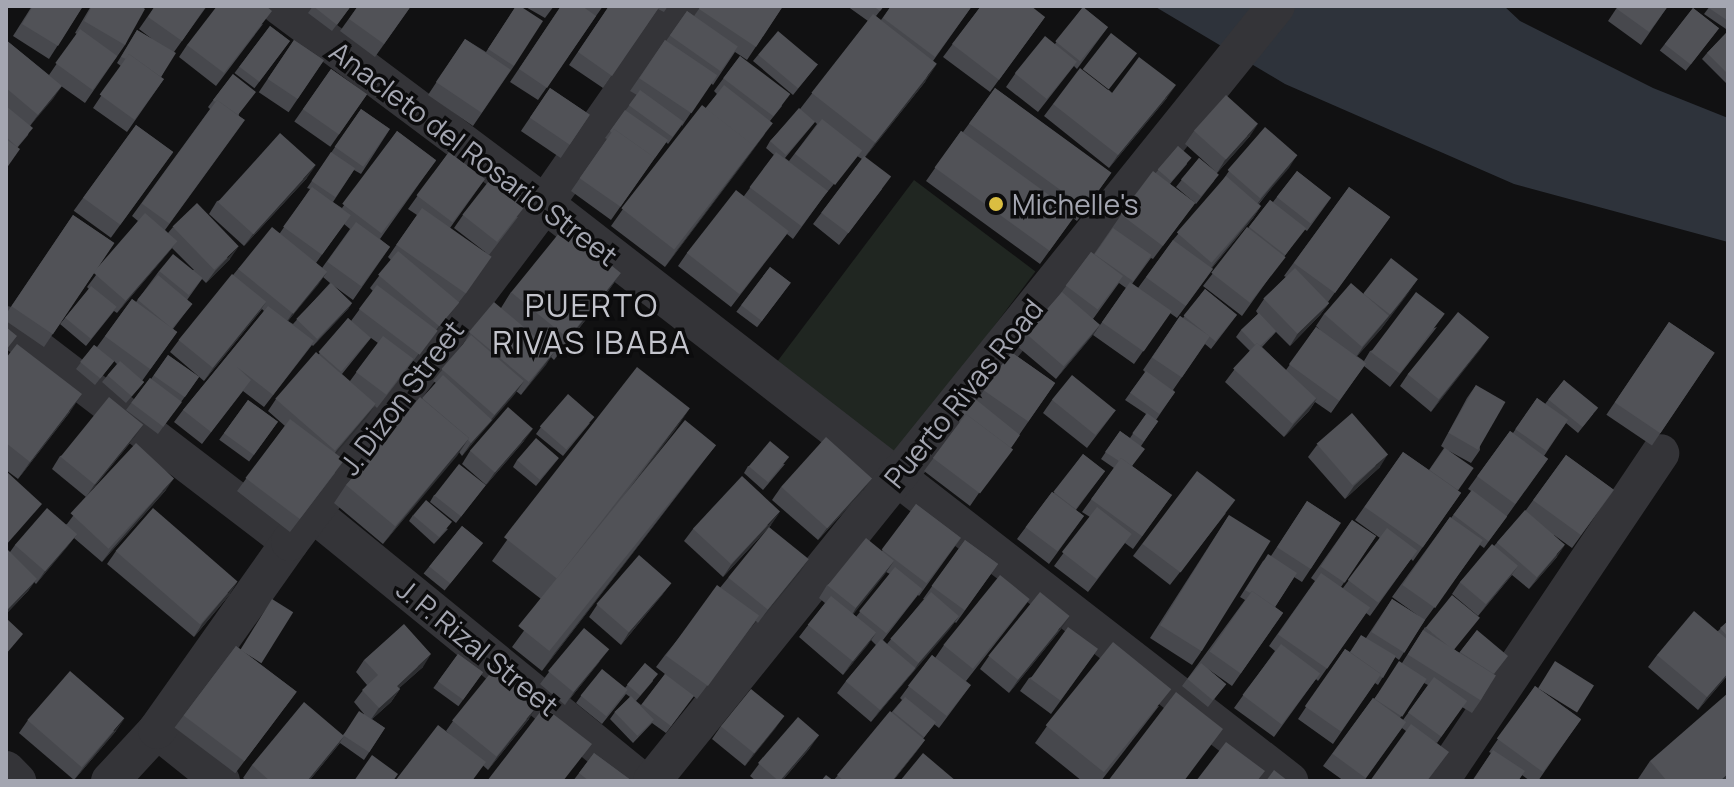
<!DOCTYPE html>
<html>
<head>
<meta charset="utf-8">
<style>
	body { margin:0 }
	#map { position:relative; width:1734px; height:787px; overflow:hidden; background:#111112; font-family:Manrope,sans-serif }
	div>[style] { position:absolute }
	.green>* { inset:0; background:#202621; transform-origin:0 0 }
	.water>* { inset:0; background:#2e333b }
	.minor>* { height:38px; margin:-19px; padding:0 19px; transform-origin:19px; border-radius:19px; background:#343438 }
	.wall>* { inset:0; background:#47484d; transform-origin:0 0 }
	.shaded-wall>* { inset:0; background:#2d2e31 }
	.building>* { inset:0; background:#515257; transform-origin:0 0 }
	.dots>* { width:22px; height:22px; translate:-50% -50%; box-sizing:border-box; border:4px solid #0c0c0d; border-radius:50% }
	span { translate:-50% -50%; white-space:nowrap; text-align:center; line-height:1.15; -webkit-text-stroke:7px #0c0c0d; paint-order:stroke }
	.street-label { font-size:28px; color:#a4a6b1 }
	.poi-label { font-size:28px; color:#a4a6b1 }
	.left { translate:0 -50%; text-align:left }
	.quarter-label { font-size:32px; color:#c4c5cd; letter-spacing:2px }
	.frame { position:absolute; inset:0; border:8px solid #a4a6b1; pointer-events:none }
</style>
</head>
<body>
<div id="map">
	<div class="green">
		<div style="left:914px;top:180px;width:152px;height:240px;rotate:37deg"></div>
	</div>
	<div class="water">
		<div style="clip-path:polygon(1154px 6px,1504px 6px,1520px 21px,1653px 88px,1728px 118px,1728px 242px,1514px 184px,1285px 84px)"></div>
	</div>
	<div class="minor">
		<div style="left:280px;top:6px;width:331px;rotate:36.8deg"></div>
		<div style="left:545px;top:204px;width:942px;rotate:37.79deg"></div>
		<div style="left:6px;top:325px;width:357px;rotate:37.4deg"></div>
		<div style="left:314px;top:514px;width:422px;rotate:39.2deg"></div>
		<div style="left:157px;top:730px;width:82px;rotate:38.6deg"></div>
		<div style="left:6px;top:770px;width:16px;rotate:45deg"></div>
		<div style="left:110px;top:781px;width:69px;rotate:-47.3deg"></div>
		<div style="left:157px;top:730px;width:230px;rotate:-54.7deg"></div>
		<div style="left:290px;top:542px;width:423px;rotate:-53deg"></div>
		<div style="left:545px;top:204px;width:241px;rotate:-55.1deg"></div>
		<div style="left:652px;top:781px;width:995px;rotate:-51.16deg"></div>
		<div style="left:1440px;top:781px;width:395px;rotate:-56.1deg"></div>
	</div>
	<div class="wall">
		<div style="clip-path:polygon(32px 6px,83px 6px,49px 59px,13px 36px)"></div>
		<div style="clip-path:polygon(91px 6px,141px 6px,125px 45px,85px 103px,61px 86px,30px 126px,28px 135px,18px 147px,6px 169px,6px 40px,49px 75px,77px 34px,75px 33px)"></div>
		<div style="clip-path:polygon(155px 6px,207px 6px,174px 52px,161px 77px,164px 79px,127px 132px,93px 108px,121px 66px,117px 63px,137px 30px,152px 39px,139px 29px)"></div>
		<div style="clip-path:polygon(313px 6px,351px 6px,332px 31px,308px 13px)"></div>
		<div style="clip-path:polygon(358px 6px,411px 6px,375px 57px,340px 31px)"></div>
		<div style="clip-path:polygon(516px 6px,514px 66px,473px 126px,428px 95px,465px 39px,486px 52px)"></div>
		<div style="clip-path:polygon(524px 6px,554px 6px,545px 18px)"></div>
		<div style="clip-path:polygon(561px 6px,603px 6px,538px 100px,510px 82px)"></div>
		<div style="clip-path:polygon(609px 6px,668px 6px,664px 12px,658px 9px,603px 88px,569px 65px)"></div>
		<div style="clip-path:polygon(701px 6px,783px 6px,747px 60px,735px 52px,713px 85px,711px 83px,682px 126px,682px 125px,668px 144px,666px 142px,611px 220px,571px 191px,607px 139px,605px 138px,637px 95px,630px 91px,665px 40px,666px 41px,687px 11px,694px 16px)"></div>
		<div style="clip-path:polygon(evenodd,847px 6px,884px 6px,876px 16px,881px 20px,891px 6px,972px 6px,933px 61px,925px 82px,865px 157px,882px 189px,839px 245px,813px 224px,862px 159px,857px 156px,824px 196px,793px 239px,787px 234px,731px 307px,678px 266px,687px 253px,744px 196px,774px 155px,766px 148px,770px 141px,800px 109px,868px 21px,847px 6px,815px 122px,817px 124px,789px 161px,785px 158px,815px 122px)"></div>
		<div style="clip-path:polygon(981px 6px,1045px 17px,990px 92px,943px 57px)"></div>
		<div style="clip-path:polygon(1618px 6px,1668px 6px,1641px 45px,1608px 21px)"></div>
		<div style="clip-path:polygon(1710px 6px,1728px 6px,1728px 25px,1726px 29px,1704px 14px)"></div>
		<div style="clip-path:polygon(1083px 7px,1108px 27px,1077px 69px,1074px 66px,1038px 112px,1006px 87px,1015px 74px,1055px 44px)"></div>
		<div style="left:1693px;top:8px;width:33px;height:54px;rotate:38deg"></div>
		<div style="clip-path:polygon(263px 24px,216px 86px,179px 57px,187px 45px)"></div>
		<div style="left:270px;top:26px;width:25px;height:59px;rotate:37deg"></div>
		<div style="clip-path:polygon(1728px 31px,1728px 85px,1702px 59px,1707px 53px)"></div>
		<div style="left:294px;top:40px;width:36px;height:63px;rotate:34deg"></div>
		<div style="clip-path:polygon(758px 55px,818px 64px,793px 95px,753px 61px)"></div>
		<div style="clip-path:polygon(740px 56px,782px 106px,770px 121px,764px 135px,665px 267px,611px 226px,623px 209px,717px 94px,714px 91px)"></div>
		<div style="left:331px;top:69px;width:44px;height:64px;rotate:35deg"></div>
		<div style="clip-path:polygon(233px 74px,239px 116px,245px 120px,165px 230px,168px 233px,173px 227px,230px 259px,206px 283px,202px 279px,187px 300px,192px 304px,173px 329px,177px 332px,142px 381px,144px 382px,139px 388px,126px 403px,102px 382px,117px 364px,114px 361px,95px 385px,76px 369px,94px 345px,97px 347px,132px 299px,136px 302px,159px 271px,194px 270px,172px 248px,117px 313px,114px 311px,86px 346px,60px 324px,89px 289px,87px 287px,96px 275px,138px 221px,132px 216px,210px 109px,208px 107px)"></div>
		<div style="left:550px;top:88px;width:48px;height:52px;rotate:34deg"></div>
		<div style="clip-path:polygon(995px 88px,1111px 173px,1077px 221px,1073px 218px,1040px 264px,926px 181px,961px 131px,963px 132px)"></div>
		<div style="clip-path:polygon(1109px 90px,1112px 93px,1167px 98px,1109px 168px,1044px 116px,1053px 104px)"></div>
		<div style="clip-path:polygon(evenodd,361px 109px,390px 129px,361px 174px,354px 170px,333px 202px,342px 208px,397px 131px,436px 160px,380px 239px,390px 247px,353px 300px,334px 286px,352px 303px,348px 309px,313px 346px,312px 345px,264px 407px,243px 391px,202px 444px,174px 422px,183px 410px,264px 311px,262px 309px,204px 381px,170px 352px,179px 340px,238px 269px,280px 233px,310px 189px,307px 188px,361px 109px,344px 224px,350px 229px,322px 268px,316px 263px,344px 224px,361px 109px,323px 277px,330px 283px,293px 324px,288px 321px,323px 277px)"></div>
		<div style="left:136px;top:125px;width:46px;height:106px;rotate:36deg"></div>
		<div style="clip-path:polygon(1194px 131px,1250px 136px,1217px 173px,1214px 181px,1196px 204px,1176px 187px,1199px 158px,1215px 171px,1185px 144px)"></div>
		<div style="clip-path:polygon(1178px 146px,1187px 164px,1170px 184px,1195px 203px,1153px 259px,1151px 258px,1132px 284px,1138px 288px,1173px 240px,1220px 184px,1229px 171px,1297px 155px,1259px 204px,1261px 206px,1253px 218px,1212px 268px,1213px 269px,1177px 318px,1170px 313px,1134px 364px,1093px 335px,1126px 288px,1119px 283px,1093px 319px,1100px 325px,1091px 337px,1056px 379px,1018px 347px,1026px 334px,1058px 297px,1091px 252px,1094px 254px,1121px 215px)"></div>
		<div style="clip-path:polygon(evenodd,449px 152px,485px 179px,450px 228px,466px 293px,377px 408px,375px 406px,335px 454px,335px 473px,290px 532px,237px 491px,285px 426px,268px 411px,276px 399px,319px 354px,348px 318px,351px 321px,373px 291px,370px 288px,391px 260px,388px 257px,417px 215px,408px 209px,449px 152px,371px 338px,378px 343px,350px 381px,342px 374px,371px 338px)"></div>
		<div style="clip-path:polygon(1297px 171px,1331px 198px,1307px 231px,1304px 229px,1242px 316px,1203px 286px,1270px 200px,1273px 202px)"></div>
		<div style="clip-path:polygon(307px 178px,244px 246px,209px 214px,217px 201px)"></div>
		<div style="clip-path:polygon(1349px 187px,1390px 217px,1328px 302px,1329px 303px,1320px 315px,1290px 346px,1276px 332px,1262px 347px,1286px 370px,1316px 327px,1320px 330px,1316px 326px,1324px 314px,1364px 294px,1418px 279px,1381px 329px,1357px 356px,1364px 361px,1370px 351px,1437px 327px,1390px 387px,1364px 366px,1331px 413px,1315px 402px,1309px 411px,1284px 437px,1225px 382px,1234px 370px,1250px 351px,1236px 337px,1241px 330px,1258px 314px,1256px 311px,1264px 299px,1286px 277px,1284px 276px)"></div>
		<div style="clip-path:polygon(73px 215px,114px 243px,44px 347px,6px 321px,6px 314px)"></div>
		<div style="clip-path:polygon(463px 215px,518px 217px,489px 255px,454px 228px)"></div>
		<div style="left:770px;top:267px;width:26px;height:56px;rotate:37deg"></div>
		<div style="clip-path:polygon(621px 273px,606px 294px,554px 360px,551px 357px,521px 395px,516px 391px,462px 456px,459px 452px,383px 544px,334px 503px,346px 485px,436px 383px,433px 381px,462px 346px,470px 333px,501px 308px,511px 292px)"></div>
		<div style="clip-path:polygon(1205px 289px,1237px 315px,1211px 349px,1205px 344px,1173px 390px,1175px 392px,1156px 420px,1158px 421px,1141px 446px,1132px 466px,1172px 495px,1133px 549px,1125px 543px,1088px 592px,1054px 566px,1090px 517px,1082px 512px,1114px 468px,1101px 459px,1120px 431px,1130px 438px,1146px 414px,1125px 400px,1145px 372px,1143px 370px,1180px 316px,1183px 318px)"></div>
		<div style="left:1669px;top:322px;width:55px;height:112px;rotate:34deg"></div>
		<div style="clip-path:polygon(1489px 337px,1431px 412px,1400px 386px,1408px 374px)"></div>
		<div style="clip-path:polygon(1011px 352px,1055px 383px,970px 506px,924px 471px,960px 422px,957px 420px,961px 413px,977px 400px)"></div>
		<div style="clip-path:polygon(168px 355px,199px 377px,158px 434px,126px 410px,150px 378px,151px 379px)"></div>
		<div style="clip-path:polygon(6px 358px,70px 412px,18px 479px,6px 470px)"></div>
		<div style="clip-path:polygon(1564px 380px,1593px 414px,1578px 433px,1566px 423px,1544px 456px,1548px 459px,1484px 548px,1480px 545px,1425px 620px,1399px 660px,1395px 657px,1378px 685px,1375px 683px,1333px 744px,1298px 719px,1345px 649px,1350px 652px,1366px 638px,1392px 599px,1420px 617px,1392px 597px,1450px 517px,1451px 518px,1471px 491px,1468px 489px,1510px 431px,1513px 433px,1537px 398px,1545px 404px)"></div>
		<div style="clip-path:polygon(1476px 385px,1480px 450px,1471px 463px,1449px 451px,1458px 491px,1461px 493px,1413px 561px,1411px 559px,1370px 616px,1366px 613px,1318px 681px,1316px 679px,1274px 737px,1234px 708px,1275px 651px,1269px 646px,1315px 581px,1311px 578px,1352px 520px,1376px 536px,1341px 587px,1343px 588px,1380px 538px,1355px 520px,1403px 452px,1429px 470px,1444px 448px,1441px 446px,1467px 398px)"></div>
		<div style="left:248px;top:400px;width:37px;height:49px;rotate:36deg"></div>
		<div style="clip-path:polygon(1052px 400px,1116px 410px,1087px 448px,1043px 413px)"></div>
		<div style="clip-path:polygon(690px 408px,560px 583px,716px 445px,542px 671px,512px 647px,545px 602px,492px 561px,507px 540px)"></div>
		<div style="clip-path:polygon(590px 423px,563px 456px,536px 434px,541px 427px)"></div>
		<div style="clip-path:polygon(134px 438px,86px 497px,52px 469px,60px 456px)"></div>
		<div style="clip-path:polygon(524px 441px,486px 485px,462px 464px,470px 451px)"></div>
		<div style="clip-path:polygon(1317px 445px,1380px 467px,1345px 499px,1308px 457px)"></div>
		<div style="clip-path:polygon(1083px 454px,1105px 471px,1076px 510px,1084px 516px,1049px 564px,1017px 539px,1052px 492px,1054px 493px)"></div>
		<div style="clip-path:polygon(1566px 455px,1614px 490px,1572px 548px,1554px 535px,1557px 557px,1529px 589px,1512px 575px,1478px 616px,1452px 594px,1460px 582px,1494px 546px,1526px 510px)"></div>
		<div style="clip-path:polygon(559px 458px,536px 486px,513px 467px,517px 460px)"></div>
		<div style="clip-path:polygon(785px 464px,763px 490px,744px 473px,748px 466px)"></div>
		<div style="clip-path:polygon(486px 485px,456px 523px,430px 502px,434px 495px)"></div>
		<div style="clip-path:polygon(781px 487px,863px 491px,818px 540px,772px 500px)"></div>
		<div style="clip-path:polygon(166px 490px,102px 562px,74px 538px,36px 584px,34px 582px,28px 591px,6px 614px,6px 553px,10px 552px,15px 545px,67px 524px,73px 516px)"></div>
		<div style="clip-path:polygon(1307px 501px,1341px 523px,1302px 582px,1294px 577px,1275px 607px,1283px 613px,1232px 686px,1208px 669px,1226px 684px,1208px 707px,1182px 686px,1245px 600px,1240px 597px,1263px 561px,1271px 556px)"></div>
		<div style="clip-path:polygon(evenodd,916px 504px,961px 538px,919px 596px,918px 595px,883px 640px,887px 644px,924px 599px,923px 599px,965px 540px,998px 564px,956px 623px,955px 622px,871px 722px,837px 693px,846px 681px,876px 645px,871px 640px,843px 675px,799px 637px,825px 603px,819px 598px,827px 585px,882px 551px,916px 504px,886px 572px,890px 574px,856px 617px,853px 614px,886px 572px)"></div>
		<div style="clip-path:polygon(1226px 513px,1170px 585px,1133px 556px,1142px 544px)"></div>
		<div style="clip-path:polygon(413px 515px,448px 529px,434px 544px,409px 521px)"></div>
		<div style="clip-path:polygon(1229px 515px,1201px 652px,1192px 665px,1150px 638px)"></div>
		<div style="clip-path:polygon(771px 525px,723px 577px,684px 541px,693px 529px)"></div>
		<div style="left:462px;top:526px;width:27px;height:61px;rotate:39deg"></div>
		<div style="clip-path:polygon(116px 551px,230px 594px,194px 637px,107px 564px)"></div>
		<div style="clip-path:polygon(809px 559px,758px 623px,756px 621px,697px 699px,691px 694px,694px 696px,666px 733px,652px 723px,633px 743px,610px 719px,615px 712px,630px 697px,626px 694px,602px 724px,576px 703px,581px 696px,625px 688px,645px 663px,653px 681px,636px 701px,641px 705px,665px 674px,656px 667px,665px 655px,728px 578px)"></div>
		<div style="clip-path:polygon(671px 583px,662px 595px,621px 645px,589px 617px,597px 605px)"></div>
		<div style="clip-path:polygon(1030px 599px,966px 681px,971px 685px,939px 728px,934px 724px,923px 739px,925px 740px,916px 752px,893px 781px,821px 781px,833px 781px,902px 700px,900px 698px,932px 655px,935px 658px,944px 645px)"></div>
		<div style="clip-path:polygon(1728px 621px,1728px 675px,1698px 710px,1648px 667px,1657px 655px,1718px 631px)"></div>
		<div style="clip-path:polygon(evenodd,1425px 627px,1459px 653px,1477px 630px,1494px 675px,1481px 700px,1472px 713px,1462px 707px,1437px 743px,1406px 731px,1402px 728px,1364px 781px,1344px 781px,1323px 766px,1373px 698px,1374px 699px,1402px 663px,1425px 627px,1424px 683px,1428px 685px,1403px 720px,1400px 718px,1424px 683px)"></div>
		<div style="clip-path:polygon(1061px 629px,1009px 693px,980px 669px,989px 656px)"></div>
		<div style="left:236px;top:646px;width:76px;height:102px;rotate:37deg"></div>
		<div style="clip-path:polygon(1098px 649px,1051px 714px,1020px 691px,1029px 678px)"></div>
		<div style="left:458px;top:654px;width:31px;height:42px;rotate:36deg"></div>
		<div style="clip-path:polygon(364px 660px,423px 667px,399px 688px,400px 689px,391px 702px,372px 719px,385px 728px,364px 760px,340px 743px,309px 781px,247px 781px,243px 778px,252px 765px,343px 735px,364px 714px,354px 702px,367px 685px,356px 672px)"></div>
		<div style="clip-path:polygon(600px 661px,565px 705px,540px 684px,549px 672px)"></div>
		<div style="clip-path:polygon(1535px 686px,1581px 719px,1538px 781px,1530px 781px,1522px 775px,1518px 781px,1472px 781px,1491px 753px,1489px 752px)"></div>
		<div style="clip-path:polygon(1159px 706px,1101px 781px,1082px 781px,1035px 743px,1047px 726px)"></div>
		<div style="clip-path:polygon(784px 716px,745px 766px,712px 739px,721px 726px)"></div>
		<div style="clip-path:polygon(529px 719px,488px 770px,446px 731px,453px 721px)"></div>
		<div style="clip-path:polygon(28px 720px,116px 731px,74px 780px,19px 733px)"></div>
		<div style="clip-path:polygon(810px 748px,782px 781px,756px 781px,750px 776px,759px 764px)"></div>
		<div style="clip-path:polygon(594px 753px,632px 781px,573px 781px)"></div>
		<div style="clip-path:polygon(1650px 761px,1728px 780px,1640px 781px,1638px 779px)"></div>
	</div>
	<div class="shaded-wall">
		<div style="clip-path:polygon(937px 64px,925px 82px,863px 160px,875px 143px)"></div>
		<div style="clip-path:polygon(1176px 85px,1167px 98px,1109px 168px,1118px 155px)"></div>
		<div style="clip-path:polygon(62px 86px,53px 99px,29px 127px,38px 115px)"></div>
		<div style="clip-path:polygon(773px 123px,743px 164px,665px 267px,677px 250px)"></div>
		<div style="clip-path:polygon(1258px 124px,1250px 136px,1217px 173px,1225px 160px)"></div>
		<div style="clip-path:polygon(1297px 155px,1289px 168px,1252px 211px,1261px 199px)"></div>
		<div style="clip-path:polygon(316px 165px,307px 178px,244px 246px,253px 234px)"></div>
		<div style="clip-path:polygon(1261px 206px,1253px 218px,1205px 276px,1214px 264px)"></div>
		<div style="clip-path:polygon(177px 241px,168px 253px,117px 313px,126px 301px)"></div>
		<div style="clip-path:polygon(239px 246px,230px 259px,206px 283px,215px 271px)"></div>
		<div style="clip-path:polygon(327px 272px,318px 285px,283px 327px,292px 314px)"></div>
		<div style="clip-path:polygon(621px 273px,606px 294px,554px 360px,569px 338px)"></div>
		<div style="clip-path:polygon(1414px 286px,1381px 329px,1354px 360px,1363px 347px)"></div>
		<div style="clip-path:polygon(266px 302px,257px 315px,204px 381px,213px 368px)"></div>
		<div style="clip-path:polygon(459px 302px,450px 314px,409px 367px,439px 326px)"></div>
		<div style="clip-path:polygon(352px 303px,348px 309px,313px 346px,318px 340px)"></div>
		<div style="clip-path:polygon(1329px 303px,1320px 315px,1290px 346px,1298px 333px)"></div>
		<div style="clip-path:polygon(1100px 325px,1091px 337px,1056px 379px,1065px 367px)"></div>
		<div style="clip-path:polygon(1489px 337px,1480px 350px,1431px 412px,1440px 399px)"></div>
		<div style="clip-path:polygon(554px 352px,546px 365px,521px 395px,530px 383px)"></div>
		<div style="clip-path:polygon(524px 381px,515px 394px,462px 456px,471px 443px)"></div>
		<div style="clip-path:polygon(82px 394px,70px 412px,18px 479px,30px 462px)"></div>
		<div style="clip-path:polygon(1317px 398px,1309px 411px,1284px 437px,1293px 425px)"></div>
		<div style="clip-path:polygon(376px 404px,368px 416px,328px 463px,337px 450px)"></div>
		<div style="clip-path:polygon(690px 408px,676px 429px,545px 602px,560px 581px)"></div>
		<div style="clip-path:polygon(143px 425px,134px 438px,86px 497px,95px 484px)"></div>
		<div style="clip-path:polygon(533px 429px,524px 441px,486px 485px,495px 472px)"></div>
		<div style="clip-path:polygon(469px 438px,457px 456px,383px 544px,396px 527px)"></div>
		<div style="clip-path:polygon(716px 445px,703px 462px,542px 671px,554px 654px)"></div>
		<div style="clip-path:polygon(1388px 454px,1380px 467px,1345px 499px,1354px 486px)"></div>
		<div style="clip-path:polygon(174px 478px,166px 490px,102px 562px,111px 550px)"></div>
		<div style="clip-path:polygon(872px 478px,863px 491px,818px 540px,827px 528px)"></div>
		<div style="clip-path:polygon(780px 512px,771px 525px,723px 577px,731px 565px)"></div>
		<div style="clip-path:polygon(77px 534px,68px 546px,36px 584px,45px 571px)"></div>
		<div style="clip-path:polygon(1565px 545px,1557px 557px,1529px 589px,1538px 577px)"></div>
		<div style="clip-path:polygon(809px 559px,800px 572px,758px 623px,767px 611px)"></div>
		<div style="clip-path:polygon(894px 561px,885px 574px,848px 621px,856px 608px)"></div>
		<div style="clip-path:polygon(1518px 566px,1509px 578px,1478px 616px,1487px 604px)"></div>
		<div style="clip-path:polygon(37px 579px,28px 591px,6px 614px,6px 611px)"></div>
		<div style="clip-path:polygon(238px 581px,230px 594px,194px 637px,202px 624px)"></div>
		<div style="clip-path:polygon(671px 583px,662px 595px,621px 645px,629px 632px)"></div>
		<div style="clip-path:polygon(959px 616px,950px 629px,910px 676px,918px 664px)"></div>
		<div style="clip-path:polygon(1070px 616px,1061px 629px,1009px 693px,1018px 680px)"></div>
		<div style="clip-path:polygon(876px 633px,867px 646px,843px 675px,852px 662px)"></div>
		<div style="clip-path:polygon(609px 649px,600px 661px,565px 705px,574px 692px)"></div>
		<div style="clip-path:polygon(431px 654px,423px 667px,388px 698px,397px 686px)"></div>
		<div style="clip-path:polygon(915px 668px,906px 680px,871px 722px,880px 710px)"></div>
		<div style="clip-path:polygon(1728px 673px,1728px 675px,1698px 710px,1707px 697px)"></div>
		<div style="clip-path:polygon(400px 689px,391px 702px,370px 721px,379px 708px)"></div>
		<div style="clip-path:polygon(537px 706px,529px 719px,488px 770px,497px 757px)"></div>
		<div style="clip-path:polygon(784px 716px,775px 729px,745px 766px,754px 753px)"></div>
		<div style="clip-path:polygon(125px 718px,116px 731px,74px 780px,83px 768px)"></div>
		<div style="clip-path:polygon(819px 735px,810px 748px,782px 781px,780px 781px)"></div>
		<div style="clip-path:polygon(344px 736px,336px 748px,309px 781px,307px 781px)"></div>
		<div style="clip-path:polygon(925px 740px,916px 752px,893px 781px,892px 781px)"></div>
		<div style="clip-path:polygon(1728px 774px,1727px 781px,1720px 781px)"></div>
	</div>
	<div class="building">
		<div style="clip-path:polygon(33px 6px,83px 6px,58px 46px,22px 24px)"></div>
		<div style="clip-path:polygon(92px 6px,141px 6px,145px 9px,125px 45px,84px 21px)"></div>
		<div style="clip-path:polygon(155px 6px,206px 6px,182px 41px,148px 17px)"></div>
		<div style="clip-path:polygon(217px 6px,266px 6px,272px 11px,224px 73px,187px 45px)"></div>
		<div style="clip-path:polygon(313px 6px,351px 6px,337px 25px)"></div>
		<div style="clip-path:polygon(358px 6px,411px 6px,384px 44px,349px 19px)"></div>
		<div style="clip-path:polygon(516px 6px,520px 6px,543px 21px,514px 66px,488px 49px)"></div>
		<div style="clip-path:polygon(561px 6px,582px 6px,596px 16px,547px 88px,519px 69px)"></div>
		<div style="clip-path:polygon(609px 6px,660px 6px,612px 76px,578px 52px)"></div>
		<div style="clip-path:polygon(701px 6px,783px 6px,756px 47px,699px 9px)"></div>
		<div style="clip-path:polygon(873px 6px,884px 6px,880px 11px)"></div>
		<div style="clip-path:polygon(891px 6px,972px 6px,935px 57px,883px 18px)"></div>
		<div style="clip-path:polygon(981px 6px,1031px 6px,1045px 17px,999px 80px,952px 44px)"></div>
		<div style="clip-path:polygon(1618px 6px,1668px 6px,1649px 32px,1617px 9px)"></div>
		<div style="clip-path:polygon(1710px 6px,1728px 6px,1728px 21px,1709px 8px)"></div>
		<div style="left:1083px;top:7px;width:32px;height:44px;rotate:39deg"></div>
		<div style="left:1693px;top:8px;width:33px;height:46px;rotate:38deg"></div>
		<div style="left:687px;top:11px;width:62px;height:30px;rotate:35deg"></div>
		<div style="left:873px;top:14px;width:81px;height:100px;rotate:38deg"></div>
		<div style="left:270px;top:26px;width:25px;height:51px;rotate:37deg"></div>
		<div style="left:80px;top:29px;width:46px;height:42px;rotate:36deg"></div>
		<div style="clip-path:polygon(137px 30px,176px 53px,161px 77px,129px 54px,126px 59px,121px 57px)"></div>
		<div style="left:778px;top:31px;width:52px;height:31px;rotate:40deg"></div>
		<div style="clip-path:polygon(1728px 31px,1728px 74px,1707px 53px)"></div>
		<div style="left:1111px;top:33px;width:33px;height:46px;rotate:38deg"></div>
		<div style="left:1045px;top:36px;width:41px;height:48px;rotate:39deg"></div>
		<div style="left:465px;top:39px;width:55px;height:52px;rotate:34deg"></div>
		<div style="clip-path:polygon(6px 40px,62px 86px,38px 115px,6px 88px)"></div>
		<div style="left:294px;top:40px;width:36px;height:47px;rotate:34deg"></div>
		<div style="left:665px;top:40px;width:63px;height:46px;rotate:34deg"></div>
		<div style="left:129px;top:54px;width:43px;height:50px;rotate:36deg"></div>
		<div style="left:740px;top:56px;width:63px;height:28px;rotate:37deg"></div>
		<div style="clip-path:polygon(1139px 57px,1176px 85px,1118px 155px,1053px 104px,1080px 68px,1112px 93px)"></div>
		<div style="left:331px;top:69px;width:44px;height:49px;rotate:35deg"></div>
		<div style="clip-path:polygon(233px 74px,256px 92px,238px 115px,217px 100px,215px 102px,213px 100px)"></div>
		<div style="left:724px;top:85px;width:62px;height:30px;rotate:38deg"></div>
		<div style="left:550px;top:88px;width:48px;height:36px;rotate:34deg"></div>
		<div style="left:995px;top:88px;width:144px;height:44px;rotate:36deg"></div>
		<div style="left:640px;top:90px;width:54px;height:19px;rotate:36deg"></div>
		<div style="left:1226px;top:95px;width:43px;height:48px;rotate:42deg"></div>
		<div style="left:217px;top:100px;width:34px;height:128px;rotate:36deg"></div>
		<div style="left:702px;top:105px;width:67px;height:131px;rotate:38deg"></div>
		<div style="clip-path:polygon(6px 106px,33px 128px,17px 147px,6px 137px)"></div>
		<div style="left:799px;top:108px;width:21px;height:44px;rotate:41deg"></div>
		<div style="left:361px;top:109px;width:35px;height:46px;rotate:35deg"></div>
		<div style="clip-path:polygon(625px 110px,668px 140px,655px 158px,614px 129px,612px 133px,610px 131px)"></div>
		<div style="left:822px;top:119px;width:51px;height:44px;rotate:38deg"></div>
		<div style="left:136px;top:125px;width:46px;height:90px;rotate:36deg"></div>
		<div style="left:1265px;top:127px;width:43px;height:57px;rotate:41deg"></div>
		<div style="left:614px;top:129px;width:50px;height:60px;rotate:35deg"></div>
		<div style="left:397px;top:131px;width:49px;height:91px;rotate:37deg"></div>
		<div style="left:961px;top:131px;width:142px;height:45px;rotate:36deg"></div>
		<div style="left:280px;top:133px;width:48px;height:93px;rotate:42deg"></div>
		<div style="clip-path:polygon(6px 139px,20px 149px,6px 169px)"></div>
		<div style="left:1178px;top:146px;width:18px;height:31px;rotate:41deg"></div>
		<div style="left:331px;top:152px;width:29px;height:35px;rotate:34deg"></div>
		<div style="left:449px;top:152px;width:45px;height:54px;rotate:37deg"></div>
		<div style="left:776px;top:152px;width:65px;height:44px;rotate:37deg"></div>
		<div style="left:864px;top:156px;width:34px;height:71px;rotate:37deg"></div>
		<div style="left:1199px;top:158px;width:26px;height:28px;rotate:40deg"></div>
		<div style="left:1153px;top:171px;width:53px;height:54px;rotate:37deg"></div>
		<div style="left:1297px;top:171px;width:43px;height:33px;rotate:38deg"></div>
		<div style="left:1226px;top:176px;width:46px;height:75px;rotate:41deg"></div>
		<div style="left:492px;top:177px;width:44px;height:48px;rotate:38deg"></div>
		<div style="left:312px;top:187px;width:48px;height:49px;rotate:36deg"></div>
		<div style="left:1349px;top:187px;width:51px;height:94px;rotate:36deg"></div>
		<div style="left:736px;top:190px;width:67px;height:80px;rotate:38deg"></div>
		<div style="left:1270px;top:200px;width:46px;height:34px;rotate:38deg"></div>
		<div style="left:197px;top:203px;width:60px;height:34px;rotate:46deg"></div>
		<div style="left:422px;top:208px;width:85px;height:45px;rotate:35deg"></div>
		<div style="left:145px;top:213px;width:43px;height:79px;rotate:41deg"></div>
		<div style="left:73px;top:215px;width:50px;height:110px;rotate:34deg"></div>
		<div style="left:356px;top:222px;width:42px;height:49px;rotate:36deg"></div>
		<div style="left:272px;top:227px;width:71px;height:54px;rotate:39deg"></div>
		<div style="left:564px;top:227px;width:73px;height:84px;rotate:39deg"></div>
		<div style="left:1247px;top:227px;width:49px;height:58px;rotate:38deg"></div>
		<div style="left:1113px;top:228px;width:47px;height:32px;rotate:35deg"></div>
		<div style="left:1173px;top:240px;width:49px;height:46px;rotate:36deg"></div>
		<div style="left:398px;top:251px;width:80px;height:31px;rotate:40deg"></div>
		<div style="left:1091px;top:252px;width:40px;height:42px;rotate:37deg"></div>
		<div style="left:173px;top:254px;width:38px;height:22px;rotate:39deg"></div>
		<div style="left:1391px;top:258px;width:34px;height:45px;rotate:38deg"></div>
		<div style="left:770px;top:267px;width:26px;height:48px;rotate:37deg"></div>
		<div style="left:1295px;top:268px;width:49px;height:44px;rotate:46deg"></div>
		<div style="left:232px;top:274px;width:44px;height:85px;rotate:39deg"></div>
		<div style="left:158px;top:275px;width:45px;height:32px;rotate:40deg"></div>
		<div style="left:1130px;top:282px;width:51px;height:49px;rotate:35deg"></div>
		<div style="left:331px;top:283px;width:29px;height:50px;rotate:44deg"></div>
		<div style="left:1351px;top:283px;width:50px;height:41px;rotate:41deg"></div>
		<div style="left:377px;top:285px;width:76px;height:30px;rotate:37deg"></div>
		<div style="left:91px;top:286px;width:33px;height:41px;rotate:39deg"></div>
		<div style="left:1205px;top:289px;width:41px;height:34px;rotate:39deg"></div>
		<div style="left:1062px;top:292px;width:50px;height:55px;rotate:41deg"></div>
		<div style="left:1416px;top:292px;width:36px;height:75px;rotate:37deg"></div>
		<div style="left:132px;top:299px;width:56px;height:46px;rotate:36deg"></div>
		<div style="left:494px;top:302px;width:78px;height:39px;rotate:40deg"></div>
		<div style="clip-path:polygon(268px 306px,314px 341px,273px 395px,237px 367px,251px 380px,211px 432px,183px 410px)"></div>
		<div style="left:1458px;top:312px;width:40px;height:80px;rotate:39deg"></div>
		<div style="clip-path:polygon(1259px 313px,1276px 331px,1260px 346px,1257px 343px,1255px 345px,1241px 330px)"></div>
		<div style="left:1180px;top:316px;width:36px;height:50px;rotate:34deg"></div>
		<div style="left:348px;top:318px;width:30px;height:45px;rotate:41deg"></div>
		<div style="left:1669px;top:322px;width:55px;height:97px;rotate:34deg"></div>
		<div style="clip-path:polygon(6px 327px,17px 336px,6px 350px)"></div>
		<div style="left:1316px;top:327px;width:62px;height:46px;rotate:36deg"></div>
		<div style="left:471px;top:335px;width:70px;height:45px;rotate:41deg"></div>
		<div style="left:383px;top:336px;width:38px;height:45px;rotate:37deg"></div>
		<div style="left:1257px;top:343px;width:81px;height:35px;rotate:43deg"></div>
		<div style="clip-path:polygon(17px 344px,82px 394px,30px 462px,6px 443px,6px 358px)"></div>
		<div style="left:94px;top:345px;width:26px;height:22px;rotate:39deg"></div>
		<div style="left:316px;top:352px;width:79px;height:62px;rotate:41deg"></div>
		<div style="left:1011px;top:352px;width:54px;height:47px;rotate:35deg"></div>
		<div style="left:168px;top:355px;width:38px;height:25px;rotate:35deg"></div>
		<div style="left:120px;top:361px;width:32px;height:19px;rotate:41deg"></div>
		<div style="left:637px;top:367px;width:67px;height:216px;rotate:38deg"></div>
		<div style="left:1146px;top:371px;width:36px;height:27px;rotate:36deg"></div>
		<div style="clip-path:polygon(443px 375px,492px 420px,471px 443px,468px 440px,469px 438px,422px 398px)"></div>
		<div style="left:1072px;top:375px;width:56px;height:32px;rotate:39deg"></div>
		<div style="left:150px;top:378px;width:40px;height:31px;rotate:37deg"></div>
		<div style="left:1564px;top:380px;width:44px;height:25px;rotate:39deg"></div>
		<div style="left:1476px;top:385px;width:34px;height:55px;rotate:30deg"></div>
		<div style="left:568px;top:394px;width:35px;height:43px;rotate:41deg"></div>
		<div style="left:109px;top:397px;width:44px;height:77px;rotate:39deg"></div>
		<div style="left:420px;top:397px;width:64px;height:115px;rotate:40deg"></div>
		<div style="clip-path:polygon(974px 398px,1020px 435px,1011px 448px,966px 414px,965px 416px,961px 413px)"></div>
		<div style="left:1537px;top:398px;width:38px;height:38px;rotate:35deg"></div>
		<div style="left:248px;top:400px;width:37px;height:41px;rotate:36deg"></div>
		<div style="left:508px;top:407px;width:33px;height:58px;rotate:41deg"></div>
		<div style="left:1147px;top:413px;width:14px;height:25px;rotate:36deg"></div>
		<div style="left:1352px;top:413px;width:55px;height:47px;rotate:49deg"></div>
		<div style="left:966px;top:414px;width:59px;height:55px;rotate:37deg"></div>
		<div style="left:290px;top:419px;width:68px;height:74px;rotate:37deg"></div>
		<div style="left:685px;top:420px;width:40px;height:265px;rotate:39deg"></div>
		<div style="clip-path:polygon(1120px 431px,1145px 449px,1132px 466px,1121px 458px,1119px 461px,1105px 452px)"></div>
		<div style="left:1510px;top:431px;width:47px;height:56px;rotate:36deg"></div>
		<div style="left:826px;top:437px;width:62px;height:67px;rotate:42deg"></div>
		<div style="left:536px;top:438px;width:30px;height:29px;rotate:41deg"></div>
		<div style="left:770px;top:441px;width:25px;height:33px;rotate:40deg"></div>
		<div style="left:136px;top:443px;width:52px;height:96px;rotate:43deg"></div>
		<div style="left:1445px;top:448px;width:35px;height:27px;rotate:35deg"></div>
		<div style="left:1403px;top:452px;width:71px;height:67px;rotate:35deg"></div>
		<div style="left:1083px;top:454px;width:28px;height:48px;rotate:38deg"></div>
		<div style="left:1566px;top:455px;width:59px;height:56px;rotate:36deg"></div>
		<div style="left:1121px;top:458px;width:63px;height:51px;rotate:36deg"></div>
		<div style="left:459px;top:464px;width:34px;height:40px;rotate:38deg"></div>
		<div style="clip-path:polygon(6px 471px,42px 504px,6px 545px)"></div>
		<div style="left:1197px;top:471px;width:48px;height:91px;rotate:37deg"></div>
		<div style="left:742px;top:476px;width:52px;height:72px;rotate:43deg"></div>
		<div style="left:1472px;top:490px;width:44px;height:31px;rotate:37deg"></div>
		<div style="left:1052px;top:492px;width:40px;height:44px;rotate:37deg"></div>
		<div style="left:426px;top:500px;width:34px;height:20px;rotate:40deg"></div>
		<div style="left:1307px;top:501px;width:40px;height:55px;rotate:33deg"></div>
		<div style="left:916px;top:504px;width:56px;height:57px;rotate:37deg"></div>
		<div style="left:1097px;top:507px;width:44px;height:57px;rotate:38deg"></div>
		<div style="left:47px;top:508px;width:40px;height:49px;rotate:41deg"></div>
		<div style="left:153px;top:508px;width:112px;height:57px;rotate:41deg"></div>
		<div style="left:1525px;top:510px;width:53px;height:43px;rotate:41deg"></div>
		<div style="left:1229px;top:515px;width:49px;height:130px;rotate:32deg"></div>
		<div style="left:1450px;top:517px;width:40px;height:83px;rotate:35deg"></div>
		<div style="left:1352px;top:520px;width:29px;height:56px;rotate:34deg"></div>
		<div style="left:462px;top:526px;width:27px;height:52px;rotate:39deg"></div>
		<div style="left:769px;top:527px;width:51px;height:65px;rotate:39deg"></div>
		<div style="left:1387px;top:528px;width:38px;height:65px;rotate:37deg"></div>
		<div style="left:866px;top:538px;width:36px;height:61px;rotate:39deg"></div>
		<div style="left:965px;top:540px;width:41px;height:57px;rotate:36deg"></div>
		<div style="left:1492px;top:544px;width:34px;height:50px;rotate:40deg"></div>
		<div style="clip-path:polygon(8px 550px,37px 579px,6px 611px,6px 553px)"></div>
		<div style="clip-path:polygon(1268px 554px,1297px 573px,1275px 607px,1252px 591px,1250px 593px,1245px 590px)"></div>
		<div style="left:639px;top:555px;width:43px;height:65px;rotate:41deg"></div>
		<div style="left:895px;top:567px;width:35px;height:57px;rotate:39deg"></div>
		<div style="left:1321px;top:573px;width:60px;height:75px;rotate:35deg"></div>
		<div style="left:1000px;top:575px;width:38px;height:90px;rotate:39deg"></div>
		<div style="left:717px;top:585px;width:52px;height:87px;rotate:36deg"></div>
		<div style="left:1252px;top:591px;width:38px;height:74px;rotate:35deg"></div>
		<div style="left:931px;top:592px;width:37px;height:62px;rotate:41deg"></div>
		<div style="left:1040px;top:592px;width:38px;height:82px;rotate:39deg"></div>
		<div style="left:1452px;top:595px;width:36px;height:42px;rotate:39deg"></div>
		<div style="left:831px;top:596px;width:58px;height:37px;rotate:39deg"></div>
		<div style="left:272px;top:599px;width:25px;height:60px;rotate:32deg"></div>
		<div style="left:1392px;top:599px;width:39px;height:39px;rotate:32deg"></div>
		<div style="clip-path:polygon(1694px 611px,1728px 640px,1728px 673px,1707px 697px,1657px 655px)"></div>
		<div style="clip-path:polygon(6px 618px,23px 634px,6px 654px)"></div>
		<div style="clip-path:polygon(1728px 621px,1728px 637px,1720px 628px)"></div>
		<div style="clip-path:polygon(404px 624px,431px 654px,397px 686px,400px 689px,379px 708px,362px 690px,378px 675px,364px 660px)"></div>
		<div style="left:1068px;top:627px;width:37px;height:64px;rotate:36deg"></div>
		<div style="left:584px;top:628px;width:33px;height:56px;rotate:40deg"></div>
		<div style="left:1423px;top:630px;width:86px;height:29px;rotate:32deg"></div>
		<div style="clip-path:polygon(1477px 630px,1508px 656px,1494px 674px,1460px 652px)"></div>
		<div style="clip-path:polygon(1361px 635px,1396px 656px,1383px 678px,1380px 676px,1381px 674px,1350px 652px)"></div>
		<div style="left:881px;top:639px;width:45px;height:55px;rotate:40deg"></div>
		<div style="left:1113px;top:642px;width:75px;height:107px;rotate:39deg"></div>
		<div style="left:1281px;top:644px;width:49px;height:64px;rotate:37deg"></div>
		<div style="left:236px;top:646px;width:76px;height:87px;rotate:37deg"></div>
		<div style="left:1345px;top:649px;width:44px;height:70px;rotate:35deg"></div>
		<div style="left:458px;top:654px;width:31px;height:34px;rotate:36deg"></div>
		<div style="left:932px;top:655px;width:49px;height:39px;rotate:38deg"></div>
		<div style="left:1399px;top:661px;width:33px;height:45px;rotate:33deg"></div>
		<div style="left:1555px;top:661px;width:46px;height:32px;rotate:32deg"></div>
		<div style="left:645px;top:663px;width:17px;height:28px;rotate:40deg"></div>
		<div style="left:1201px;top:663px;width:33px;height:21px;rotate:40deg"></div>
		<div style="left:602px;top:669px;width:33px;height:34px;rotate:39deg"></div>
		<div style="left:493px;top:670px;width:57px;height:65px;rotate:39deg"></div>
		<div style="left:70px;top:671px;width:72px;height:65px;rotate:41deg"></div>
		<div style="left:665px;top:674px;width:36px;height:38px;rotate:37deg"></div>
		<div style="left:1434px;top:677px;width:41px;height:44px;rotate:36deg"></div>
		<div style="left:1535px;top:686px;width:57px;height:65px;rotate:36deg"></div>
		<div style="left:751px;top:689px;width:43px;height:48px;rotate:39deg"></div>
		<div style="clip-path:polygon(1176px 692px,1223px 729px,1184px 781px,1108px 781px)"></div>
		<div style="clip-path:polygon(1728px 693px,1728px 774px,1720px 781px,1667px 781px,1650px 761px)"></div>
		<div style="left:631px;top:696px;width:33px;height:23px;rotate:46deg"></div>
		<div style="left:905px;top:697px;width:40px;height:19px;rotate:39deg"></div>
		<div style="left:1373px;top:698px;width:41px;height:69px;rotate:36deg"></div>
		<div style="clip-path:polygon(304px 702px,344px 736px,307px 781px,270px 781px,252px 765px)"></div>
		<div style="clip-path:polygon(544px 707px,592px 744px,563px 781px,487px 781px)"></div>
		<div style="left:359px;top:711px;width:31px;height:29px;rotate:33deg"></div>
		<div style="clip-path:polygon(890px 711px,925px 740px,892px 781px,844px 781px,837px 775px)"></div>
		<div style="left:798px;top:717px;width:28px;height:61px;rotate:41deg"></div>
		<div style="clip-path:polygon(1411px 724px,1449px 752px,1427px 781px,1370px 781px)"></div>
		<div style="clip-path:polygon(438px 725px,486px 762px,472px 781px,395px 781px)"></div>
		<div style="clip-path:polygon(1226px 742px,1265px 771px,1257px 781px,1196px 781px)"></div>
		<div style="clip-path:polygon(1493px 750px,1525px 771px,1518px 781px,1477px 781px,1474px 779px)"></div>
		<div style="clip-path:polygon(594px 753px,632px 781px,589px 781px,579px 773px)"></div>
		<div style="clip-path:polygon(923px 753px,956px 781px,900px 781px)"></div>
		<div style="clip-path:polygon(372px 755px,398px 774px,393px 781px,354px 781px)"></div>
		<div style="clip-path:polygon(1274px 770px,1288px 781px,1266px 781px)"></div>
		<div style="clip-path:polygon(826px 775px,834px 781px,821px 781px)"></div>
	</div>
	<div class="dots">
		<div style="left:996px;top:204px;background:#dabe41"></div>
	</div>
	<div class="street-label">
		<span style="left:474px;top:153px;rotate:37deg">Anacleto del Rosario Street</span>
		<span style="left:963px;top:393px;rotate:-51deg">Puerto Rivas Road</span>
		<span style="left:401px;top:397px;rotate:-53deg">J. Dizon Street</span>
		<span style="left:478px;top:647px;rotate:39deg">J. P. Rizal Street</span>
	</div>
	<div class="poi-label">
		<span class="left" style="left:1012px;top:204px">Michelle's</span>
	</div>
	<div class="quarter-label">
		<span style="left:592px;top:324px">PUERTO<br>RIVAS IBABA</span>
	</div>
	<div class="frame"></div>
</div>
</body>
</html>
